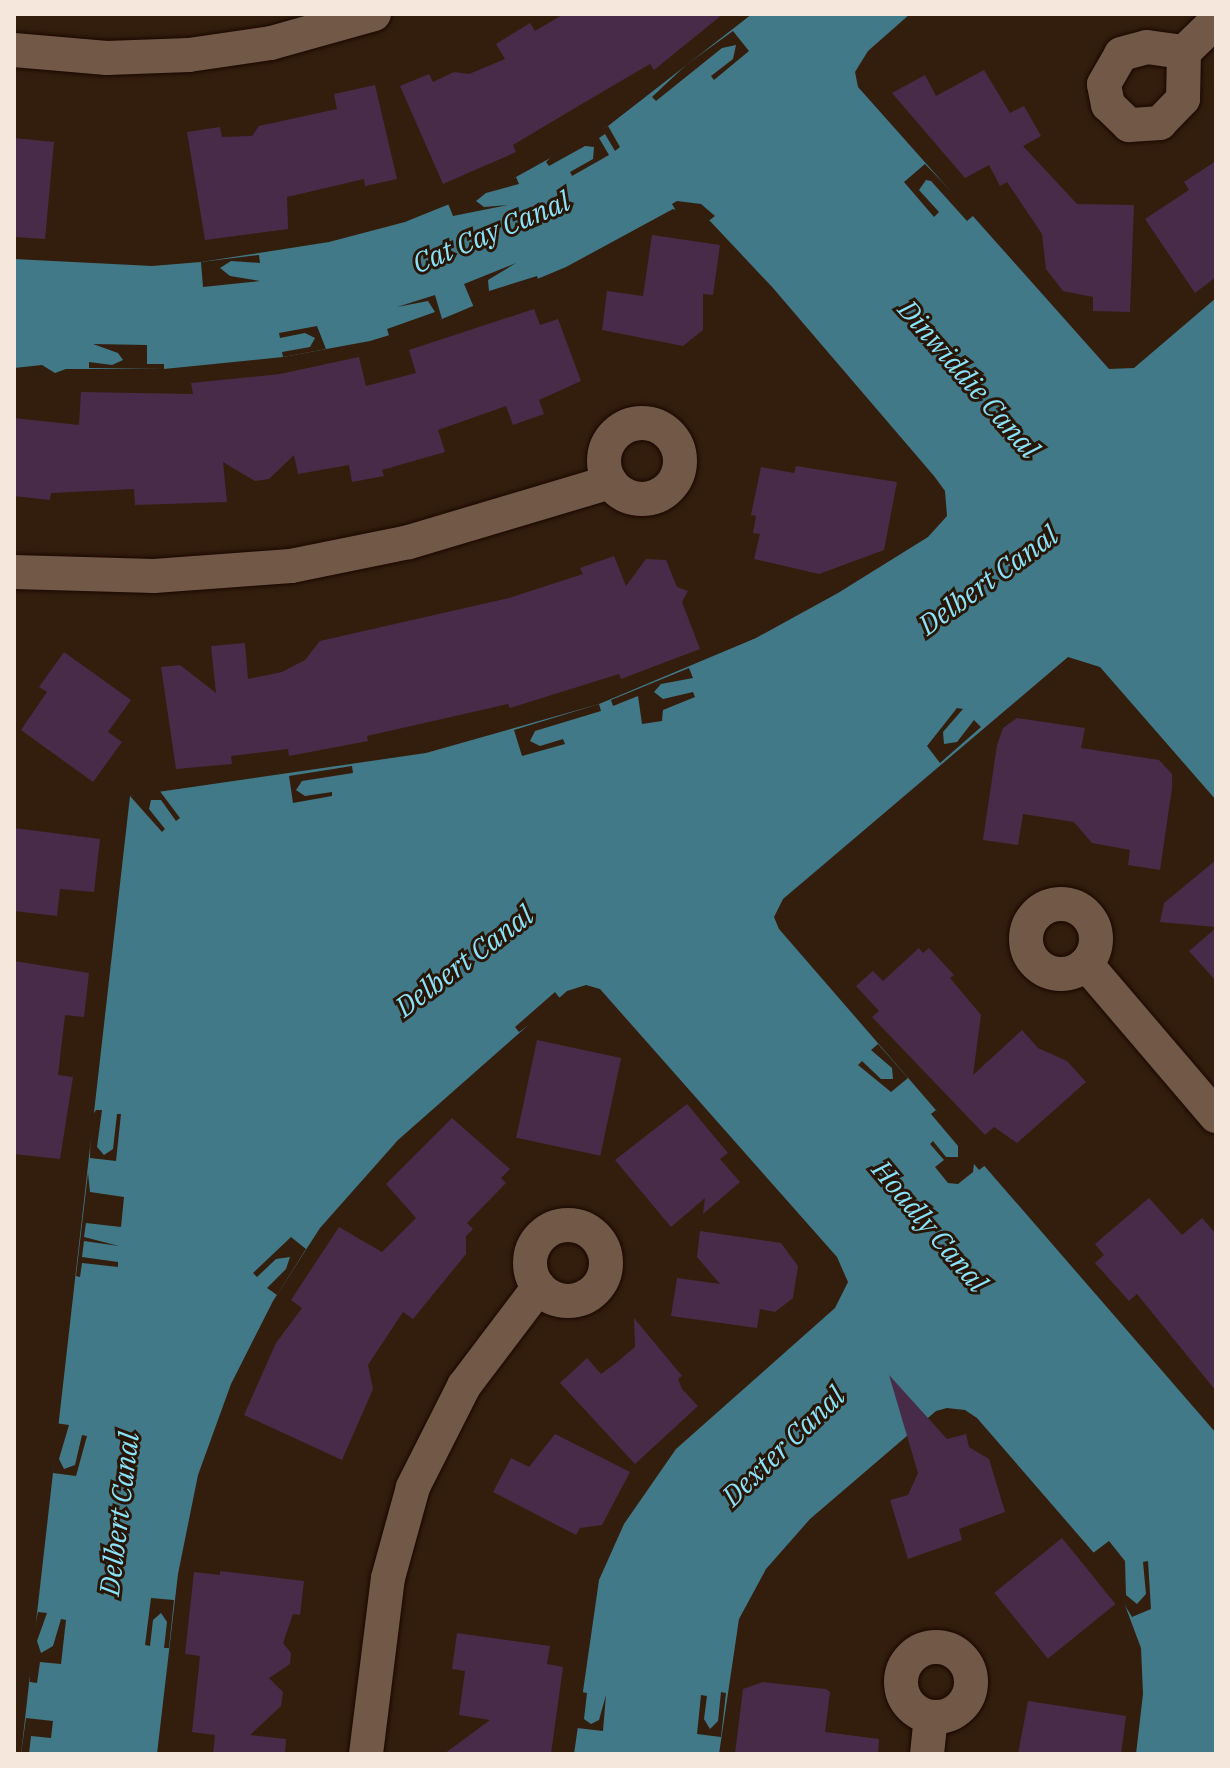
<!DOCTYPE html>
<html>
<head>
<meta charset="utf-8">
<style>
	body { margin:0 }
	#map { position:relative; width:1230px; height:1768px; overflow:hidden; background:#331e0d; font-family:"IBM Plex Serif",serif }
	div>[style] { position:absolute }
	.water>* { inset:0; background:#427988 }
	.pier>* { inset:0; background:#331e0d }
	.building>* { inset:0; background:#482b49; transform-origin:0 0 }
	.roads { filter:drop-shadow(0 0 2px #1a0700) drop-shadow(0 0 2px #1a0700) }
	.minor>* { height:34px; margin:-17px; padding:0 17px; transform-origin:17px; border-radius:17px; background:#725947 }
	.minor>.ring { margin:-17px; padding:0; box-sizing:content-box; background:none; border:34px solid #725947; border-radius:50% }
	span { translate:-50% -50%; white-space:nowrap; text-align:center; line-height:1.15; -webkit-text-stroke:6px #291504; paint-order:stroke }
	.water-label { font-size:28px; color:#8ae3fd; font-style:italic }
	.frame { position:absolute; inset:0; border:16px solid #f6e7dc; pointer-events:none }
</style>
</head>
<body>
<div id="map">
	<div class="water">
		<div style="clip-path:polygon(752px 14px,910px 14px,868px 51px,855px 72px,858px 87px,1109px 369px,1134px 368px,1216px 298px,1216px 800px,1100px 667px,1068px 657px,783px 899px,774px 917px,779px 929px,1216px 1433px,1216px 1754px,1136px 1754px,1143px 1694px,1141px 1648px,1120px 1592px,1100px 1560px,977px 1418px,965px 1410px,947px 1408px,936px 1411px,810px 1519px,766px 1569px,739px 1619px,719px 1754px,574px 1754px,599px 1580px,624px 1524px,676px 1449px,835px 1308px,848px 1282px,837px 1257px,600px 989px,586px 985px,567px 991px,398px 1140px,320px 1228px,273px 1301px,231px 1384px,198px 1475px,178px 1574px,157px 1754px,21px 1754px,130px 796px,426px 753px,599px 704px,756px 638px,838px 593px,928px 537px,947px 516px,945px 491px,934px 476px,773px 288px,710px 221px,673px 209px,566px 267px,442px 319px,370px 341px,283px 357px,164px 369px,66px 369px,55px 373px,42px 365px,14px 368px,14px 259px,152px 266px,201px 262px,329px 242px,405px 222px,516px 177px,608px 126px)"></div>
	</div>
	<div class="pier">
		<div style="clip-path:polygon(733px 31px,749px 51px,714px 80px,711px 76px,733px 59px,736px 45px,722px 48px,656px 101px,652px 97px,686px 65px)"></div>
		<div style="clip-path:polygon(608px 126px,620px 147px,615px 151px,605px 134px,599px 138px,609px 155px,572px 176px,570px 172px,593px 159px,594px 147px,585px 146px,549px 166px,546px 162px,557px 151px)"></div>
		<div style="clip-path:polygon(925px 164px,974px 215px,967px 221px,931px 181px,926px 180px,919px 190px,939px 212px,934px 217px,904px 182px)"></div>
		<div style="clip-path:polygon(516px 177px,519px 184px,486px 193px,476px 201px,484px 207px,508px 205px,453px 216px,447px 201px)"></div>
		<div style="clip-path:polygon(677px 201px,701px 204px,715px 216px,706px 223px,678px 214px,672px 204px)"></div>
		<div style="clip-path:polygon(259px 255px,260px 263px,231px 261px,220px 268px,230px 276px,260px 281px,203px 287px,201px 262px)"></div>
		<div style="clip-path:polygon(516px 263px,488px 280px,489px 291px,537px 276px,539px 282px,475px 310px,464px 284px)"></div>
		<div style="clip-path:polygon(435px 295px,442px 319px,390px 339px,387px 329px,435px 312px,428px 301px,397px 307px)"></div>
		<div style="clip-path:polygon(317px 326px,326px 349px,283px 357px,282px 352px,310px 347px,315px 338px,305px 333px,280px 338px,279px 333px)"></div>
		<div style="clip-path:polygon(93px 344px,147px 345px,147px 364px,164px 364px,164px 369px,89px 368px,89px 362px,112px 365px,123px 360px,118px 353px)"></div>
		<div style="clip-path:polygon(689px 668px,693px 678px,661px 684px,654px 692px,663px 699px,693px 692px,695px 697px,663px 710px,662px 721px,642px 724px,638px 696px,613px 706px,611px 700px)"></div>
		<div style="clip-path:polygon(599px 704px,601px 711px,535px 731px,530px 741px,540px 746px,563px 739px,565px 744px,522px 756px,514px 730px)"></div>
		<div style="clip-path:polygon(957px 708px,963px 709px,943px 732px,944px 744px,957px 742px,974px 720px,981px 727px,940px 763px,927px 746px)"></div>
		<div style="clip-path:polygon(352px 766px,353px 773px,302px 781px,296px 790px,305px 796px,332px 792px,332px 796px,293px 803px,289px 776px)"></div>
		<div style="clip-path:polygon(159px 790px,180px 818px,176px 821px,161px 800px,151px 800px,149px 809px,165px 829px,162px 832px,130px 796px)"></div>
		<div style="clip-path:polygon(555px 992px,562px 1001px,519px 1032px,515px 1027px)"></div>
		<div style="clip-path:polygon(878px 1044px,908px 1078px,891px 1092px,858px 1065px,862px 1061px,881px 1079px,893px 1079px,892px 1068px,871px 1050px)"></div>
		<div style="clip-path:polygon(96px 1110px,102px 1110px,97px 1147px,104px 1155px,113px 1149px,117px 1114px,121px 1114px,116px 1161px,90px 1158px,91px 1118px)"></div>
		<div style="clip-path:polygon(936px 1110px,987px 1164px,979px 1170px,974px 1164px,973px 1172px,958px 1184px,948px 1183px,935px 1167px,944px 1160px,930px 1144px,933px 1141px,946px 1157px,958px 1157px,958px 1146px,931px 1114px)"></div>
		<div style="clip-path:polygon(88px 1173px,90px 1192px,124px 1197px,121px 1227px,86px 1223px,84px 1237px,119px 1246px,84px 1241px,82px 1257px,118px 1262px,118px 1267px,82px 1263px,80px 1277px,76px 1276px)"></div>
		<div style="clip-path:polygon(291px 1237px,306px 1249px,277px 1295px,267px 1288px,286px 1269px,290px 1257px,276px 1259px,257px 1277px,253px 1273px)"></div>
		<div style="clip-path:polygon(55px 1423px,69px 1425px,59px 1459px,64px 1469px,75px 1465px,82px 1435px,87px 1436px,76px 1476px,53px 1473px)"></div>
		<div style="clip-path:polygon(1109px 1541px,1125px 1561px,1126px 1595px,1137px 1604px,1146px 1594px,1143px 1562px,1148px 1561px,1151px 1609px,1132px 1617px,1093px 1553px)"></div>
		<div style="clip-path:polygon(151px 1598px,174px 1600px,169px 1648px,164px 1648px,167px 1622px,161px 1613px,153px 1620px,150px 1646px,145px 1645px)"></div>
		<div style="clip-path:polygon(38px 1612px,47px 1613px,37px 1641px,41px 1653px,53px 1646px,61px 1619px,66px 1620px,61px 1664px,40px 1662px,37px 1683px,30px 1682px,28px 1661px)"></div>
		<div style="clip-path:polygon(577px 1691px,587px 1693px,584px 1719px,591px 1724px,599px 1720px,606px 1695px,603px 1731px,577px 1728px)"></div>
		<div style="clip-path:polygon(721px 1692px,726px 1693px,721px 1737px,697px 1734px,701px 1695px,707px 1696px,704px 1719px,710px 1729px,718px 1721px)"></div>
		<div style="clip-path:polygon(26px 1718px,53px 1721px,51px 1738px,31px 1736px,29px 1754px,21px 1754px)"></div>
	</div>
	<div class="building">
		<div style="clip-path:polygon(564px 14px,723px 14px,654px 70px,650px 64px,580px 105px,513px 145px,516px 152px,443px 184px,400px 86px,429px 74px,433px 82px,454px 72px,469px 74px,505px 59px,496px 44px,530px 23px,535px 31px)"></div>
		<div style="clip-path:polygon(984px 70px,1010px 113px,1024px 106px,1041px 136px,1023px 146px,1077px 204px,1134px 205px,1130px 312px,1093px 311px,1093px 297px,1063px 291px,1046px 269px,1042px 234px,1007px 182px,1000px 186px,989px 165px,965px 178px,892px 93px,925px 75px,936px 96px)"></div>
		<div style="clip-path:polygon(375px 85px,397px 179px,365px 186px,364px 179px,287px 197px,288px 229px,205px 240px,187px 132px,220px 127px,222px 137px,252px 136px,259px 126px,337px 109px,334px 94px)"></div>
		<div style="clip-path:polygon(14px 138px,54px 142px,45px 239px,14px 237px)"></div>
		<div style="clip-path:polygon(1216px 161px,1216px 277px,1195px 293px,1145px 219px,1189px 190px,1184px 182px)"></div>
		<div style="clip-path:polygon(652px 235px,720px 245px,713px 295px,703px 294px,703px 330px,683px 346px,602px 330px,607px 291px,643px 296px)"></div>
		<div style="clip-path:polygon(534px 309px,540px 325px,558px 319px,581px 381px,539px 400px,544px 414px,513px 425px,506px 406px,438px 430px,445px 452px,382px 470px,384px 476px,352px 482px,349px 465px,298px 474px,294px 455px,269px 479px,255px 481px,223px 462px,227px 502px,135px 505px,134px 489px,51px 493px,50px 500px,14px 496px,14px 418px,79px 425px,81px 392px,193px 394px,191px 383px,280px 374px,359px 357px,366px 386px,416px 373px,409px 350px)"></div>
		<div style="clip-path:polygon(796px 466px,897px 482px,884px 550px,819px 574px,754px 559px,760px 534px,753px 533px,756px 516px,751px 515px,761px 467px,794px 473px)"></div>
		<div style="clip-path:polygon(614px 556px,626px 586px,646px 559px,666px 560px,677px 587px,688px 591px,682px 602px,700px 649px,621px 679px,619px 674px,510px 708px,508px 704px,367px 736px,368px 741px,289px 756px,288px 749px,231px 756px,232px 764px,176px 769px,161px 667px,180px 665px,216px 693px,211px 646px,245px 643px,248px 679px,282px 672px,305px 660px,320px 641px,509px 598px,583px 574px,580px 568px)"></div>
		<div style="clip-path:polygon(64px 652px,131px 700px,108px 732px,122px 742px,93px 782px,21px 730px,47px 692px,39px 687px)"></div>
		<div style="clip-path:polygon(1017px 718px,1085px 728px,1081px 748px,1159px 760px,1172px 774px,1172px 788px,1160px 870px,1128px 865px,1130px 850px,1092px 843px,1074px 822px,1023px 814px,1018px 845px,983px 840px,997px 745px,1003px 728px)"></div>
		<div style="clip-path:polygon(14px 828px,100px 839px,94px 892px,60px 889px,57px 916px,14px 911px)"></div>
		<div style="clip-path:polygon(1216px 860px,1216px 927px,1160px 922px,1164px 903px)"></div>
		<div style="clip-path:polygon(1216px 928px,1216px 981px,1189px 951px)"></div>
		<div style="clip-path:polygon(919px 948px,923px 953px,929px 948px,954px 975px,950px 978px,981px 1015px,973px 1075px,1022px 1030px,1038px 1048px,1067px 1061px,1086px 1082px,1017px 1143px,994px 1127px,985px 1135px,872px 1017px,879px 1011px,856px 986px,873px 971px,883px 981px)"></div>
		<div style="clip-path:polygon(14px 961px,89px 973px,84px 1017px,65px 1015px,58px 1075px,73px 1077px,60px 1159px,14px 1154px)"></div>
		<div style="left:537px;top:1040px;width:86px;height:100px;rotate:12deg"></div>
		<div style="clip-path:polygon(687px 1104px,728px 1153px,720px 1159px,740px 1182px,703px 1214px,705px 1198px,671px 1227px,615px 1160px)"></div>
		<div style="clip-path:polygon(452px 1118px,510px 1169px,501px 1178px,506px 1183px,467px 1223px,473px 1229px,466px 1236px,466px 1254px,413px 1319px,403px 1312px,368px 1365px,373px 1389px,342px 1460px,244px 1415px,276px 1343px,302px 1308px,291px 1300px,339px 1227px,382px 1252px,416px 1218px,386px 1184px)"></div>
		<div style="clip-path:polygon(1149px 1198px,1182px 1235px,1202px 1218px,1216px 1234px,1216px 1391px,1137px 1294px,1129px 1301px,1095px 1263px,1104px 1255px,1095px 1244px)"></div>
		<div style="clip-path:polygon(700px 1231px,781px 1243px,798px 1266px,793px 1298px,775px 1312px,760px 1309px,757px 1328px,671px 1316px,677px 1278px,720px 1284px,697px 1257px)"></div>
		<div style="clip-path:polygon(634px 1318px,682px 1376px,678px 1379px,682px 1389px,698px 1406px,635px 1464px,560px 1383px,587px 1358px,601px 1374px,616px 1363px,635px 1347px)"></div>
		<div style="clip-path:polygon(889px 1375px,947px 1439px,966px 1434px,969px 1447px,989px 1459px,1005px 1512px,959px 1529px,962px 1540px,908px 1559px,890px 1500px,908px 1495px,918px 1473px)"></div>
		<div style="clip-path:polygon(555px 1434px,630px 1472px,602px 1525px,580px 1528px,576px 1535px,493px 1492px,511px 1458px,529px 1467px)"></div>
		<div style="left:1062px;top:1538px;width:85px;height:87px;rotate:51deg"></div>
		<div style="clip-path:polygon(220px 1571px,304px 1581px,300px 1615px,293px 1614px,283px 1643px,291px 1653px,290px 1664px,269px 1678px,283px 1692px,281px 1706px,250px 1735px,286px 1739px,285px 1754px,213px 1754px,215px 1735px,192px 1732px,200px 1656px,185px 1654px,194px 1572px,220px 1575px)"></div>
		<div style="clip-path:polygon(457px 1633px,550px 1646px,547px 1664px,563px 1667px,551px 1754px,444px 1754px,490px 1720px,459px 1715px,465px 1671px,452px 1669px)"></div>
		<div style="clip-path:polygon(763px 1682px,826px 1689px,830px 1692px,825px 1732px,879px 1739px,878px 1754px,735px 1754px,743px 1689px)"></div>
		<div style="clip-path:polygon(1028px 1701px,1126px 1716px,1121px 1754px,1018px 1754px)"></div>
	</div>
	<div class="roads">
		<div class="minor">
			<div style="left:1147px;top:47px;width:37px;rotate:8deg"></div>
			<div style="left:1184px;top:52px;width:47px;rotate:91.2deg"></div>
			<div style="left:1183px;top:99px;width:33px;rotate:134deg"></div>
			<div style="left:1160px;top:123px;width:31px;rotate:176deg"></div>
			<div style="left:1129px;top:125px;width:29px;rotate:-136deg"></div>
			<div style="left:1108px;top:105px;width:21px;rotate:-101deg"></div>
			<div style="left:1104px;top:84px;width:34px;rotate:-60deg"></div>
			<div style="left:1121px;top:54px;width:27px;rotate:-15deg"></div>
			<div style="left:14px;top:50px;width:93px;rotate:4.9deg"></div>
			<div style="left:107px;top:58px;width:82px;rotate:-2.1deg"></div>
			<div style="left:189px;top:55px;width:83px;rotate:-8.3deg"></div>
			<div style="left:271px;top:43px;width:107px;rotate:-15.7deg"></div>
			<div style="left:1184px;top:52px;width:45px;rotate:-44.1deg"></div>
			<div class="ring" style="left:604px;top:423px;width:42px;height:42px"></div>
			<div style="left:14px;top:572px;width:140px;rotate:1.6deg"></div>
			<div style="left:154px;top:576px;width:137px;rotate:-4.2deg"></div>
			<div style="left:291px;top:566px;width:120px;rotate:-11.5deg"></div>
			<div style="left:409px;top:542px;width:210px;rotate:-16.6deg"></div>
			<div class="ring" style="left:1026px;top:904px;width:36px;height:36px"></div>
			<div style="left:1086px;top:964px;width:200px;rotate:49.5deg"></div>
			<div class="ring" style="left:530px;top:1225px;width:42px;height:42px"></div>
			<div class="ring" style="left:901px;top:1647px;width:36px;height:36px"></div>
			<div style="left:366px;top:1754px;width:177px;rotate:-82.9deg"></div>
			<div style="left:388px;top:1578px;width:94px;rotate:-74.6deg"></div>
			<div style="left:413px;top:1487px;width:113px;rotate:-63.2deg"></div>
			<div style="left:464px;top:1386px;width:124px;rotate:-52.9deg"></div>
			<div style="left:927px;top:1754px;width:36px;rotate:-84deg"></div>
		</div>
	</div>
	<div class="water-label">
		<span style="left:491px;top:232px;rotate:-23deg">Cat Cay Canal</span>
		<span style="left:969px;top:379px;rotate:49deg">Dinwiddie Canal</span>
		<span style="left:988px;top:580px;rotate:-36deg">Delbert Canal</span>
		<span style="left:464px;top:961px;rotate:-37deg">Delbert Canal</span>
		<span style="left:930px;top:1226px;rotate:50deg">Hoadly Canal</span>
		<span style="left:783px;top:1446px;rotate:-44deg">Dexter Canal</span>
		<span style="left:119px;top:1514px;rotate:-83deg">Delbert Canal</span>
	</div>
	<div class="frame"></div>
</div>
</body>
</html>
